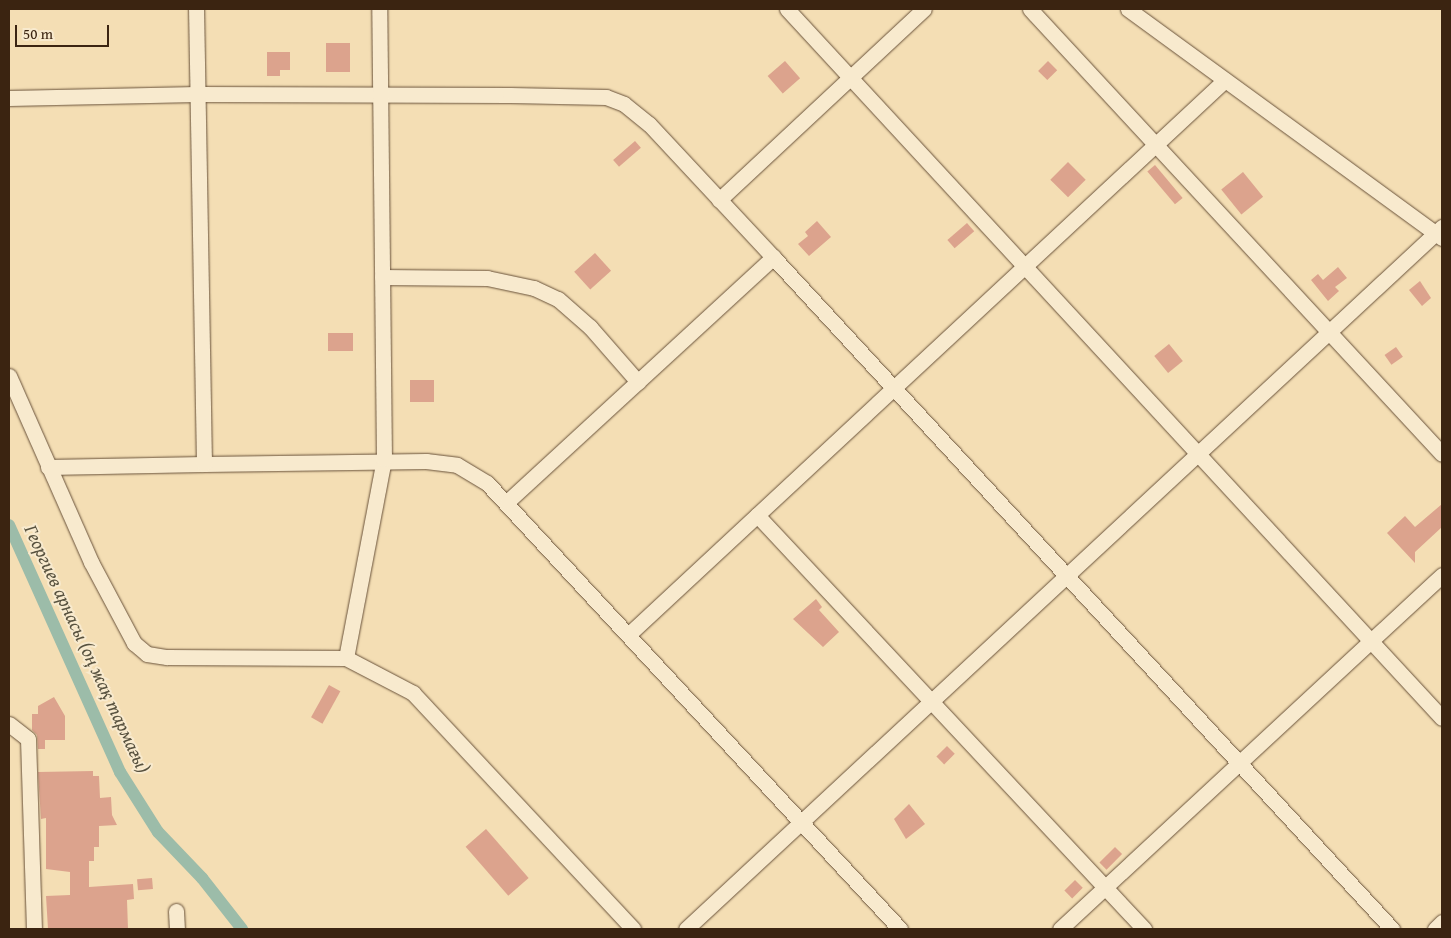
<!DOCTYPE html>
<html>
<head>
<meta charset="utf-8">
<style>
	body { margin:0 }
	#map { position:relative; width:1451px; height:938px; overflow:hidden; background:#f4deb4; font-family:"Gentium Book Plus",serif }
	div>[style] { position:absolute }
	.canal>* { height:12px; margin:-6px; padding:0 6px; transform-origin:6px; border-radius:6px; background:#9cbca9 }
	.building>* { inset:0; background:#dca38d; transform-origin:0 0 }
	.roads { filter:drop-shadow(0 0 1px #69523a) drop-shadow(0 0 1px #69523a) }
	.minor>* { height:15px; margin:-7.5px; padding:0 7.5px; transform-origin:7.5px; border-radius:7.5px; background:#f8eace }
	span { translate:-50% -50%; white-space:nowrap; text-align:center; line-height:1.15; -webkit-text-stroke:4px #f8eace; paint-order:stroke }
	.water-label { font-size:19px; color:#58523f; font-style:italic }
	.frame { position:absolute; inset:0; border:10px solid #3b2411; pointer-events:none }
	.scale { position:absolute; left:15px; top:25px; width:94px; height:22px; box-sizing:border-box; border:2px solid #3b2411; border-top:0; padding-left:6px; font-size:15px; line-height:18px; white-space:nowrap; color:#3b2411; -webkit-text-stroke:4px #f8eace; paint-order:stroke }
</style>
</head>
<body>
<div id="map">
	<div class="canal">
		<div style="left:9px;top:525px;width:271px;rotate:65.8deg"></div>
		<div style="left:120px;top:772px;width:71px;rotate:57.7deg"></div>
		<div style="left:158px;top:832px;width:64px;rotate:46.3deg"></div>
		<div style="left:202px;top:878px;width:65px;rotate:51.9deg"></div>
	</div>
	<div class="building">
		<div style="left:326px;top:43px;width:24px;height:29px"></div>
		<div style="clip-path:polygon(267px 52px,290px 52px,290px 70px,280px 70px,280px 76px,267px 76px)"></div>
		<div style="left:785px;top:61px;width:23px;height:23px;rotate:49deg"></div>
		<div style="left:1048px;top:61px;width:13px;height:14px;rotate:45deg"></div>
		<div style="left:635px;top:141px;width:9px;height:29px;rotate:49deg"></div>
		<div style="left:1068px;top:162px;width:25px;height:25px;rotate:45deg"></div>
		<div style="left:1155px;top:165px;width:43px;height:10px;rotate:50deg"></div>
		<div style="left:1243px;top:172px;width:32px;height:28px;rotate:51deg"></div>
		<div style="clip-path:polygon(817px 221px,831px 237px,809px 256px,798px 244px,808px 236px,805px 232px)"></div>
		<div style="left:967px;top:223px;width:11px;height:26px;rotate:49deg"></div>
		<div style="left:595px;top:253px;width:24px;height:28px;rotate:48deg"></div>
		<div style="clip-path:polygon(1338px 267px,1347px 278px,1335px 287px,1339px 291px,1328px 301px,1311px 280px,1318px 274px,1323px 280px)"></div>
		<div style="clip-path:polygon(1420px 281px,1431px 298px,1422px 306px,1409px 290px)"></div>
		<div style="left:328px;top:333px;width:25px;height:18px"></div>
		<div style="left:1169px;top:344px;width:22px;height:19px;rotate:51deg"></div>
		<div style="left:1396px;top:347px;width:12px;height:14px;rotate:55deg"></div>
		<div style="left:410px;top:380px;width:24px;height:22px"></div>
		<div style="clip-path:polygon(1442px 504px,1442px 527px,1415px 552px,1415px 563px,1387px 533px,1405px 516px,1415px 527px)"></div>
		<div style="clip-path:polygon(816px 599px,822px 607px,819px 610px,839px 632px,823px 647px,793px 619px)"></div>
		<div style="left:329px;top:685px;width:13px;height:37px;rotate:29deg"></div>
		<div style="clip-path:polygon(54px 697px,65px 716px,65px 740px,45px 740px,45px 749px,38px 749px,37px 735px,32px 730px,32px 714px,38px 714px,38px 706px)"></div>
		<div style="left:947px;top:746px;width:11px;height:15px;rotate:45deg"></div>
		<div style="clip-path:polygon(93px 771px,93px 776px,99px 776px,100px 798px,111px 797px,112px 815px,117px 825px,99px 826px,99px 847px,94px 847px,94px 861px,89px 861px,89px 887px,133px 884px,134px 899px,127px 900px,128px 929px,48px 929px,46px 896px,70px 895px,70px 872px,46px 869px,46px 818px,41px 819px,38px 772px)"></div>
		<div style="clip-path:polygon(909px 804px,925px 824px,906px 839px,894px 819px)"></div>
		<div style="left:486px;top:829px;width:65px;height:27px;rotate:49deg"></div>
		<div style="left:1115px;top:847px;width:10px;height:22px;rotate:45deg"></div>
		<div style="left:152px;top:878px;width:11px;height:15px;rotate:85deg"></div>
		<div style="left:1075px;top:880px;width:11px;height:15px;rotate:45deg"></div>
	</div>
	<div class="roads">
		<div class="minor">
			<div style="left:787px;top:9px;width:965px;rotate:47.27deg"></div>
			<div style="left:1030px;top:9px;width:606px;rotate:47.21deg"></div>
			<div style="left:1128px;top:9px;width:389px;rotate:36.1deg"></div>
			<div style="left:9px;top:98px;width:188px;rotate:-1.2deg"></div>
			<div style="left:197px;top:94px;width:313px;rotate:0.2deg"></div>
			<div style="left:510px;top:95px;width:96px;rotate:1.2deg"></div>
			<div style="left:606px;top:97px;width:19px;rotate:21deg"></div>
			<div style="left:624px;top:104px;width:32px;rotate:39deg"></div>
			<div style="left:649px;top:124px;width:182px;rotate:47deg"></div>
			<div style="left:773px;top:257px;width:914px;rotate:47.35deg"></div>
			<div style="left:719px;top:200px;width:280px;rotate:-43deg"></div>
			<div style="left:382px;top:277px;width:105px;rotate:0.5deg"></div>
			<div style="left:487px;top:278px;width:48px;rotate:12deg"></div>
			<div style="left:534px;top:288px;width:26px;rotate:25deg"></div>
			<div style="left:558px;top:299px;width:43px;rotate:41.2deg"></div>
			<div style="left:590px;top:327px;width:73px;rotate:48.9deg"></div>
			<div style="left:9px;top:376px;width:203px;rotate:66.2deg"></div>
			<div style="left:91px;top:562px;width:92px;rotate:62deg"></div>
			<div style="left:134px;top:643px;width:17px;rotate:40deg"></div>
			<div style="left:147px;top:654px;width:20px;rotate:9deg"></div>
			<div style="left:167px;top:657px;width:179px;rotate:0.3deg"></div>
			<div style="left:346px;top:658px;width:76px;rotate:27.6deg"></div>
			<div style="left:413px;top:693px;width:323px;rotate:47deg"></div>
			<div style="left:204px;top:464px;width:222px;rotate:-0.8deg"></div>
			<div style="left:426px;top:461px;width:31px;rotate:7deg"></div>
			<div style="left:457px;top:465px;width:35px;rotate:31deg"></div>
			<div style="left:487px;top:483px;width:608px;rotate:47.2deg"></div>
			<div style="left:48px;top:467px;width:156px;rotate:-1.1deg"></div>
			<div style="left:204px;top:464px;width:455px;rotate:-91deg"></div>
			<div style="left:507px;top:502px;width:362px;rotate:-42.6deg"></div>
			<div style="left:757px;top:515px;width:567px;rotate:46.93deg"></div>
			<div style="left:628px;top:635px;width:815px;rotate:-42.91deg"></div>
			<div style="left:346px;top:658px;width:203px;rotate:-79.2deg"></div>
			<div style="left:384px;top:459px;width:450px;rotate:-90.6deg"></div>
			<div style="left:9px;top:724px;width:24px;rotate:38deg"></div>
			<div style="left:28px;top:739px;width:190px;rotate:88.2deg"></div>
			<div style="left:176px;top:911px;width:18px;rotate:87deg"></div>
			<div style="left:686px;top:929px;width:1032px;rotate:-42.88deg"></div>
			<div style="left:1060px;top:929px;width:521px;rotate:-42.82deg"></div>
			<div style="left:1435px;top:929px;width:10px;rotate:-45deg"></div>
		</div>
	</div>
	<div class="water-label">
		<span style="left:87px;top:649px;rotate:65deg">Георгиев арнасы (оң жақ тармағы)</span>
	</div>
	<div class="frame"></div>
	<div class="scale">50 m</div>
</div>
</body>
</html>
